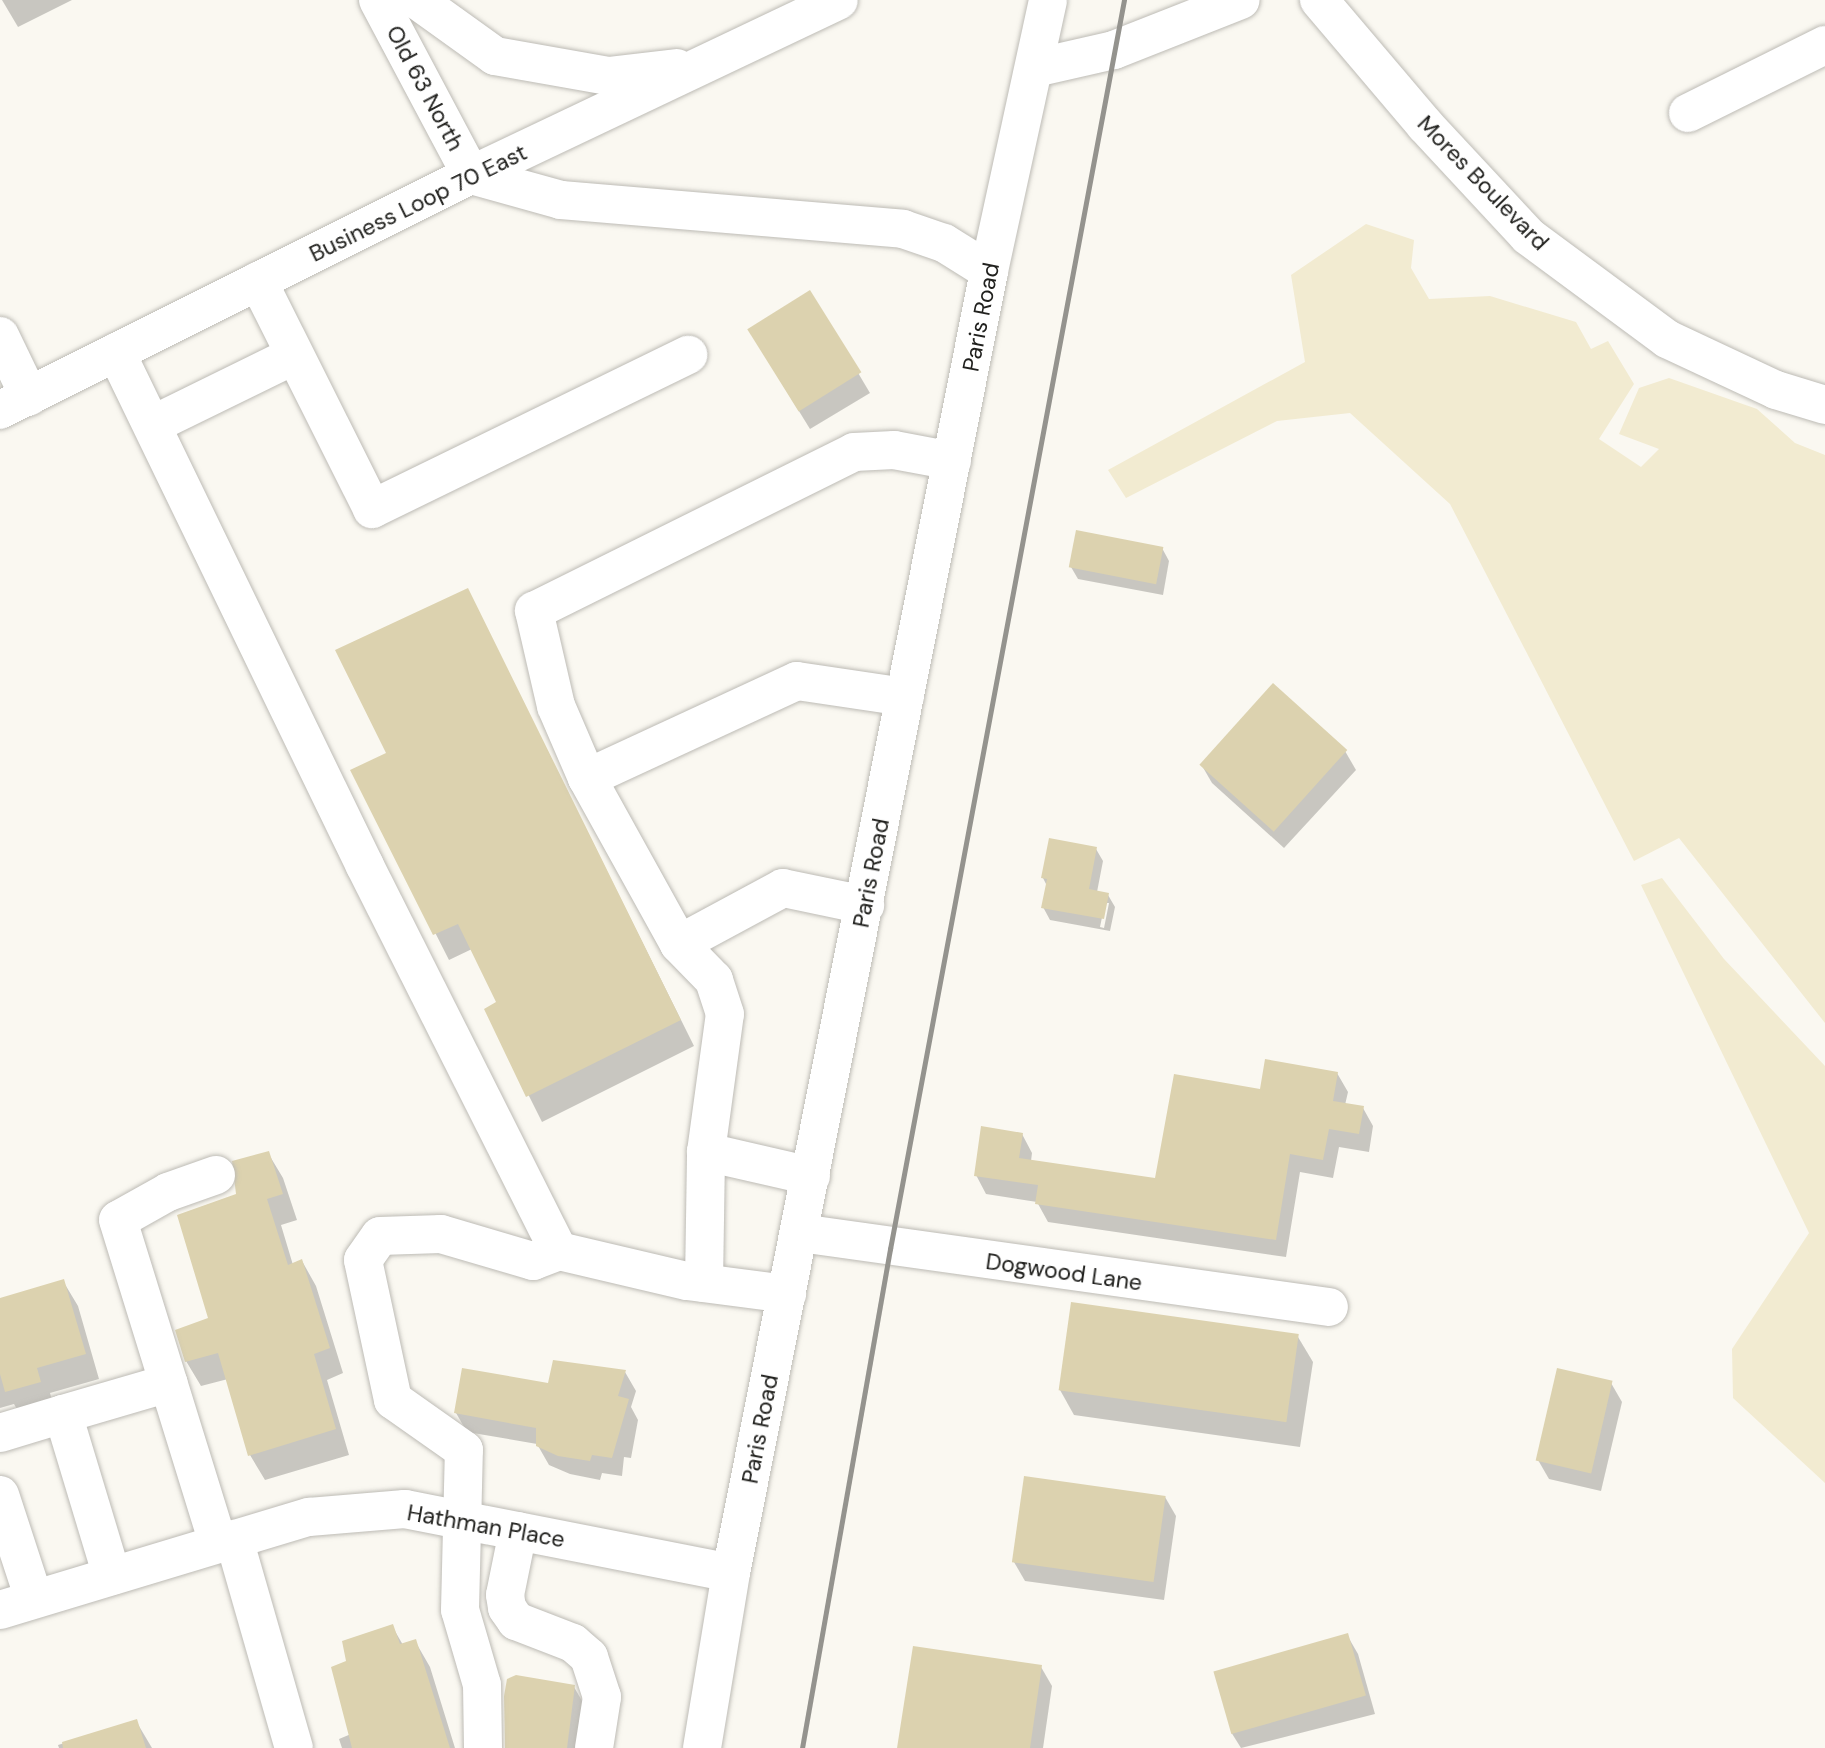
<!DOCTYPE html>
<html>
<head>
<meta charset="utf-8">
<style>
	body { margin:0 }
	#map { position:relative; width:1825px; height:1748px; overflow:hidden; background:#faf8f1; font-family:"DM Sans",sans-serif }
	div>[style] { position:absolute }
	.green>* { inset:0; background:#f2ebd1 }
	.shadow>* { inset:0; background:#0003 }
	.building>* { inset:0; background:#dcd2af; transform-origin:0 0 }
	.roads { filter:drop-shadow(0 0 2px #bdbbb5) drop-shadow(0 0 2px #bdbbb5) }
	.minor>* { height:38px; margin:-19px; padding:0 19px; transform-origin:19px; border-radius:19px; background:#fff }
	.major>* { height:38px; margin:-19px; padding:0 19px; transform-origin:19px; border-radius:19px; background:#fff }
	.rail>* { height:5px; margin:-2.5px; padding:0 2.5px; transform-origin:2.5px; border-radius:2.5px; background:#94938e }
	span { translate:-50% -50%; white-space:nowrap; text-align:center; line-height:1.15; -webkit-text-stroke:5px #fff; paint-order:stroke }
	.street-label { font-size:23px; color:#21211e }
</style>
</head>
<body>
<div id="map">
	<div class="green">
		<div style="clip-path:polygon(1366px 224px,1414px 240px,1411px 268px,1429px 299px,1490px 296px,1576px 322px,1591px 349px,1608px 341px,1634px 384px,1599px 439px,1641px 467px,1659px 449px,1619px 434px,1639px 388px,1669px 378px,1757px 409px,1795px 443px,1825px 455px,1825px 1023px,1679px 838px,1634px 861px,1450px 504px,1350px 413px,1277px 421px,1126px 498px,1108px 470px,1305px 362px,1291px 275px)"></div>
		<div style="clip-path:polygon(1662px 878px,1724px 959px,1825px 1066px,1825px 1483px,1733px 1398px,1732px 1349px,1809px 1233px,1641px 885px)"></div>
	</div>
	<div class="shadow">
		<div style="clip-path:polygon(2px 0,72px 0,18px 27px)"></div>
		<div style="clip-path:polygon(810px 292px,870px 393px,810px 429px,760px 348px)"></div>
		<div style="clip-path:polygon(1162px 548px,1169px 561px,1163px 595px,1078px 579px,1071px 567px)"></div>
		<div style="clip-path:polygon(467px 590px,694px 1046px,542px 1122px,486px 1010px,498px 1002px,472px 949px,449px 960px,353px 771px,388px 754px)"></div>
		<div style="clip-path:polygon(1345px 751px,1356px 770px,1284px 848px,1212px 783px,1201px 764px)"></div>
		<div style="clip-path:polygon(evenodd,1096px 849px,1103px 861px,1097px 892px,1108px 895px,1115px 907px,1110px 931px,1050px 920px,1043px 907px,1047px 886px,1043px 878px,1096px 849px,1105px 903px,1109px 903px,1104px 928px,1100px 927px,1105px 903px)"></div>
		<div style="clip-path:polygon(1337px 1073px,1348px 1092px,1345px 1105px,1363px 1108px,1373px 1126px,1369px 1152px,1339px 1147px,1333px 1178px,1300px 1172px,1286px 1257px,1048px 1222px,1037px 1202px,986px 1194px,976px 1175px,1022px 1134px,1032px 1153px,1031px 1161px,1157px 1180px,1261px 1091px)"></div>
		<div style="clip-path:polygon(268px 1153px,283px 1178px,297px 1220px,281px 1225px,293px 1265px,302px 1261px,316px 1286px,343px 1373px,327px 1380px,349px 1455px,265px 1480px,250px 1455px,228px 1379px,201px 1386px,186px 1361px,210px 1319px,238px 1195px)"></div>
		<div style="clip-path:polygon(63px 1281px,78px 1306px,99px 1379px,50px 1393px,54px 1407px,21px 1416px,14px 1404px,0 1408px,0 1300px)"></div>
		<div style="clip-path:polygon(1298px 1337px,1313px 1362px,1300px 1447px,1074px 1415px,1060px 1390px)"></div>
		<div style="clip-path:polygon(625px 1372px,636px 1391px,631px 1407px,638px 1420px,631px 1458px,624px 1457px,622px 1476px,602px 1473px,600px 1480px,570px 1474px,549px 1465px,537px 1444px,467px 1432px,456px 1413px,549px 1385px)"></div>
		<div style="clip-path:polygon(1611px 1383px,1622px 1402px,1601px 1491px,1549px 1479px,1538px 1460px)"></div>
		<div style="clip-path:polygon(1165px 1497px,1176px 1516px,1164px 1600px,1025px 1581px,1014px 1562px)"></div>
		<div style="clip-path:polygon(392px 1626px,403px 1645px,415px 1641px,430px 1667px,455px 1748px,342px 1748px,339px 1739px,351px 1734px,348px 1663px)"></div>
		<div style="clip-path:polygon(1347px 1635px,1358px 1654px,1375px 1714px,1241px 1748px,1231px 1732px)"></div>
		<div style="clip-path:polygon(1041px 1667px,1052px 1686px,1043px 1748px,899px 1748px)"></div>
		<div style="clip-path:polygon(574px 1687px,585px 1706px,579px 1748px,507px 1748px)"></div>
		<div style="clip-path:polygon(136px 1721px,152px 1748px,59px 1748px,58px 1745px)"></div>
	</div>
	<div class="building">
		<div style="left:810px;top:290px;width:97px;height:74px;rotate:58deg"></div>
		<div style="left:1076px;top:530px;width:89px;height:38px;rotate:11deg"></div>
		<div style="clip-path:polygon(468px 588px,681px 1020px,526px 1097px,484px 1009px,496px 1002px,458px 924px,433px 935px,350px 770px,386px 753px,335px 650px)"></div>
		<div style="left:1273px;top:683px;width:100px;height:110px;rotate:42deg"></div>
		<div style="clip-path:polygon(1049px 838px,1097px 847px,1089px 889px,1109px 893px,1104px 919px,1041px 908px,1047px 879px,1041px 878px)"></div>
		<div style="clip-path:polygon(1265px 1059px,1338px 1072px,1333px 1101px,1364px 1106px,1359px 1134px,1329px 1129px,1323px 1160px,1290px 1154px,1276px 1240px,1035px 1204px,1038px 1185px,974px 1176px,981px 1126px,1023px 1133px,1019px 1158px,1155px 1178px,1174px 1074px,1260px 1089px)"></div>
		<div style="clip-path:polygon(269px 1151px,283px 1194px,267px 1199px,288px 1265px,302px 1259px,330px 1348px,314px 1354px,336px 1429px,248px 1456px,218px 1353px,185px 1362px,175px 1330px,208px 1318px,177px 1215px,236px 1194px,232px 1161px)"></div>
		<div style="clip-path:polygon(64px 1279px,86px 1354px,37px 1368px,41px 1382px,5px 1392px,0 1374px,0 1298px)"></div>
		<div style="left:1071px;top:1302px;width:230px;height:89px;rotate:8deg"></div>
		<div style="clip-path:polygon(553px 1360px,626px 1370px,618px 1396px,629px 1399px,612px 1458px,592px 1455px,590px 1461px,558px 1456px,536px 1446px,536px 1428px,454px 1413px,462px 1368px,548px 1383px)"></div>
		<div style="left:1557px;top:1368px;width:57px;height:95px;rotate:13deg"></div>
		<div style="left:1024px;top:1476px;width:143px;height:87px;rotate:8deg"></div>
		<div style="clip-path:polygon(393px 1624px,400px 1644px,416px 1639px,450px 1748px,352px 1748px,331px 1667px,346px 1661px,342px 1641px)"></div>
		<div style="left:1348px;top:1633px;width:65px;height:140px;rotate:74deg"></div>
		<div style="clip-path:polygon(913px 1646px,1042px 1665px,1030px 1748px,897px 1748px)"></div>
		<div style="clip-path:polygon(516px 1675px,575px 1685px,567px 1748px,505px 1748px,504px 1696px,507px 1679px)"></div>
		<div style="clip-path:polygon(137px 1719px,146px 1748px,63px 1748px,62px 1742px)"></div>
	</div>
	<div class="roads">
		<div class="minor">
			<div style="left:1319px;top:0;width:164px;rotate:49.7deg"></div>
			<div style="left:1425px;top:125px;width:151px;rotate:47.1deg"></div>
			<div style="left:1528px;top:236px;width:173px;rotate:36.5deg"></div>
			<div style="left:1667px;top:339px;width:120px;rotate:25.1deg"></div>
			<div style="left:1776px;top:390px;width:51px;rotate:17deg"></div>
			<div style="left:1688px;top:113px;width:153px;rotate:-26.4deg"></div>
			<div style="left:258px;top:281px;width:255px;rotate:63.4deg"></div>
			<div style="left:372px;top:509px;width:352px;rotate:-26deg"></div>
			<div style="left:0;top:336px;width:67px;rotate:64.2deg"></div>
			<div style="left:116px;top:352px;width:571px;rotate:64.15deg"></div>
			<div style="left:365px;top:866px;width:431px;rotate:63.3deg"></div>
			<div style="left:559px;top:1251px;width:131px;rotate:13.2deg"></div>
			<div style="left:687px;top:1281px;width:101px;rotate:7.4deg"></div>
			<div style="left:152px;top:425px;width:157px;rotate:-26.1deg"></div>
			<div style="left:587px;top:778px;width:231px;rotate:-24.8deg"></div>
			<div style="left:797px;top:681px;width:109px;rotate:8.4deg"></div>
			<div style="left:679px;top:944px;width:118px;rotate:-28.3deg"></div>
			<div style="left:783px;top:888px;width:84px;rotate:11.7deg"></div>
			<div style="left:216px;top:1175px;width:51px;rotate:160.5deg"></div>
			<div style="left:168px;top:1192px;width:57px;rotate:150.8deg"></div>
			<div style="left:118px;top:1220px;width:339px;rotate:72.8deg"></div>
			<div style="left:811px;top:1176px;width:108px;rotate:-167.1deg"></div>
			<div style="left:706px;top:1152px;width:139px;rotate:-82.2deg"></div>
			<div style="left:725px;top:1014px;width:36px;rotate:-108deg"></div>
			<div style="left:714px;top:980px;width:50px;rotate:-134.2deg"></div>
			<div style="left:679px;top:944px;width:190px;rotate:-119deg"></div>
			<div style="left:587px;top:778px;width:78px;rotate:-113.3deg"></div>
			<div style="left:556px;top:706px;width:98px;rotate:-103deg"></div>
			<div style="left:534px;top:611px;width:357px;rotate:-26.4deg"></div>
			<div style="left:854px;top:452px;width:40px;rotate:-2.9deg"></div>
			<div style="left:894px;top:450px;width:59px;rotate:10.7deg"></div>
			<div style="left:800px;top:1233px;width:534px;rotate:7.96deg"></div>
			<div style="left:704px;top:1283px;width:131px;rotate:-89.1deg"></div>
			<div style="left:63px;top:1414px;width:110px;rotate:-16.3deg"></div>
			<div style="left:0;top:1433px;width:66px;rotate:-16.8deg"></div>
			<div style="left:63px;top:1414px;width:169px;rotate:73.2deg"></div>
			<div style="left:0;top:1495px;width:109px;rotate:71.9deg"></div>
			<div style="left:518px;top:1531px;width:65px;rotate:101.5deg"></div>
			<div style="left:505px;top:1595px;width:13px;rotate:81deg"></div>
			<div style="left:507px;top:1608px;width:16px;rotate:55deg"></div>
			<div style="left:516px;top:1621px;width:61px;rotate:21.1deg"></div>
			<div style="left:573px;top:1643px;width:21px;rotate:41deg"></div>
			<div style="left:589px;top:1657px;width:42px;rotate:72deg"></div>
			<div style="left:602px;top:1697px;width:52px;rotate:98.9deg"></div>
			<div style="left:234px;top:1539px;width:217px;rotate:74deg"></div>
			<div style="left:0;top:1610px;width:323px;rotate:-16.8deg"></div>
			<div style="left:309px;top:1517px;width:96px;rotate:-4.8deg"></div>
			<div style="left:405px;top:1509px;width:332px;rotate:11.1deg"></div>
			<div style="left:483px;top:1748px;width:63px;rotate:-90.9deg"></div>
			<div style="left:482px;top:1685px;width:78px;rotate:-106.3deg"></div>
			<div style="left:460px;top:1610px;width:160px;rotate:-88.6deg"></div>
			<div style="left:464px;top:1450px;width:87px;rotate:-144.8deg"></div>
			<div style="left:393px;top:1400px;width:143px;rotate:-102.1deg"></div>
			<div style="left:363px;top:1260px;width:29px;rotate:-55deg"></div>
			<div style="left:380px;top:1236px;width:61px;rotate:-1.9deg"></div>
			<div style="left:441px;top:1234px;width:96px;rotate:16.4deg"></div>
			<div style="left:533px;top:1261px;width:28px;rotate:-21deg"></div>
		</div>
		<div class="major">
			<div style="left:378px;top:0;width:198px;rotate:62deg"></div>
			<div style="left:417px;top:0;width:96px;rotate:35.7deg"></div>
			<div style="left:495px;top:56px;width:115px;rotate:10deg"></div>
			<div style="left:608px;top:76px;width:69px;rotate:-6.6deg"></div>
			<div style="left:1035px;top:68px;width:81px;rotate:-12.8deg"></div>
			<div style="left:1114px;top:50px;width:136px;rotate:-21.5deg"></div>
			<div style="left:471px;top:175px;width:93px;rotate:15.5deg"></div>
			<div style="left:561px;top:200px;width:343px;rotate:4.8deg"></div>
			<div style="left:903px;top:229px;width:43px;rotate:18.9deg"></div>
			<div style="left:944px;top:243px;width:53px;rotate:31.9deg"></div>
			<div style="left:0;top:410px;width:526px;rotate:-26.52deg"></div>
			<div style="left:471px;top:175px;width:407px;rotate:-25.4deg"></div>
			<div style="left:702px;top:1748px;width:177px;rotate:-80.6deg"></div>
			<div style="left:731px;top:1573px;width:1327px;rotate:-78.79deg"></div>
			<div style="left:989px;top:271px;width:277px;rotate:-77.7deg"></div>
		</div>
	</div>
	<div class="rail">
		<div style="left:802px;top:1748px;width:507px;rotate:-80deg"></div>
		<div style="left:890px;top:1249px;width:1271px;rotate:-79.39deg"></div>
	</div>
	<div class="street-label">
		<span style="left:425px;top:88px;rotate:62deg">Old 63 North</span>
		<span style="left:1483px;top:183px;rotate:46deg">Mores Boulevard</span>
		<span style="left:418px;top:203px;rotate:-26deg">Business Loop 70 East</span>
		<span style="left:981px;top:317px;rotate:-79deg">Paris Road</span>
		<span style="left:871px;top:873px;rotate:-79deg">Paris Road</span>
		<span style="left:1064px;top:1272px;rotate:8deg">Dogwood Lane</span>
		<span style="left:760px;top:1429px;rotate:-79deg">Paris Road</span>
		<span style="left:486px;top:1526px;rotate:10deg">Hathman Place</span>
	</div>
</div>
</body>
</html>
